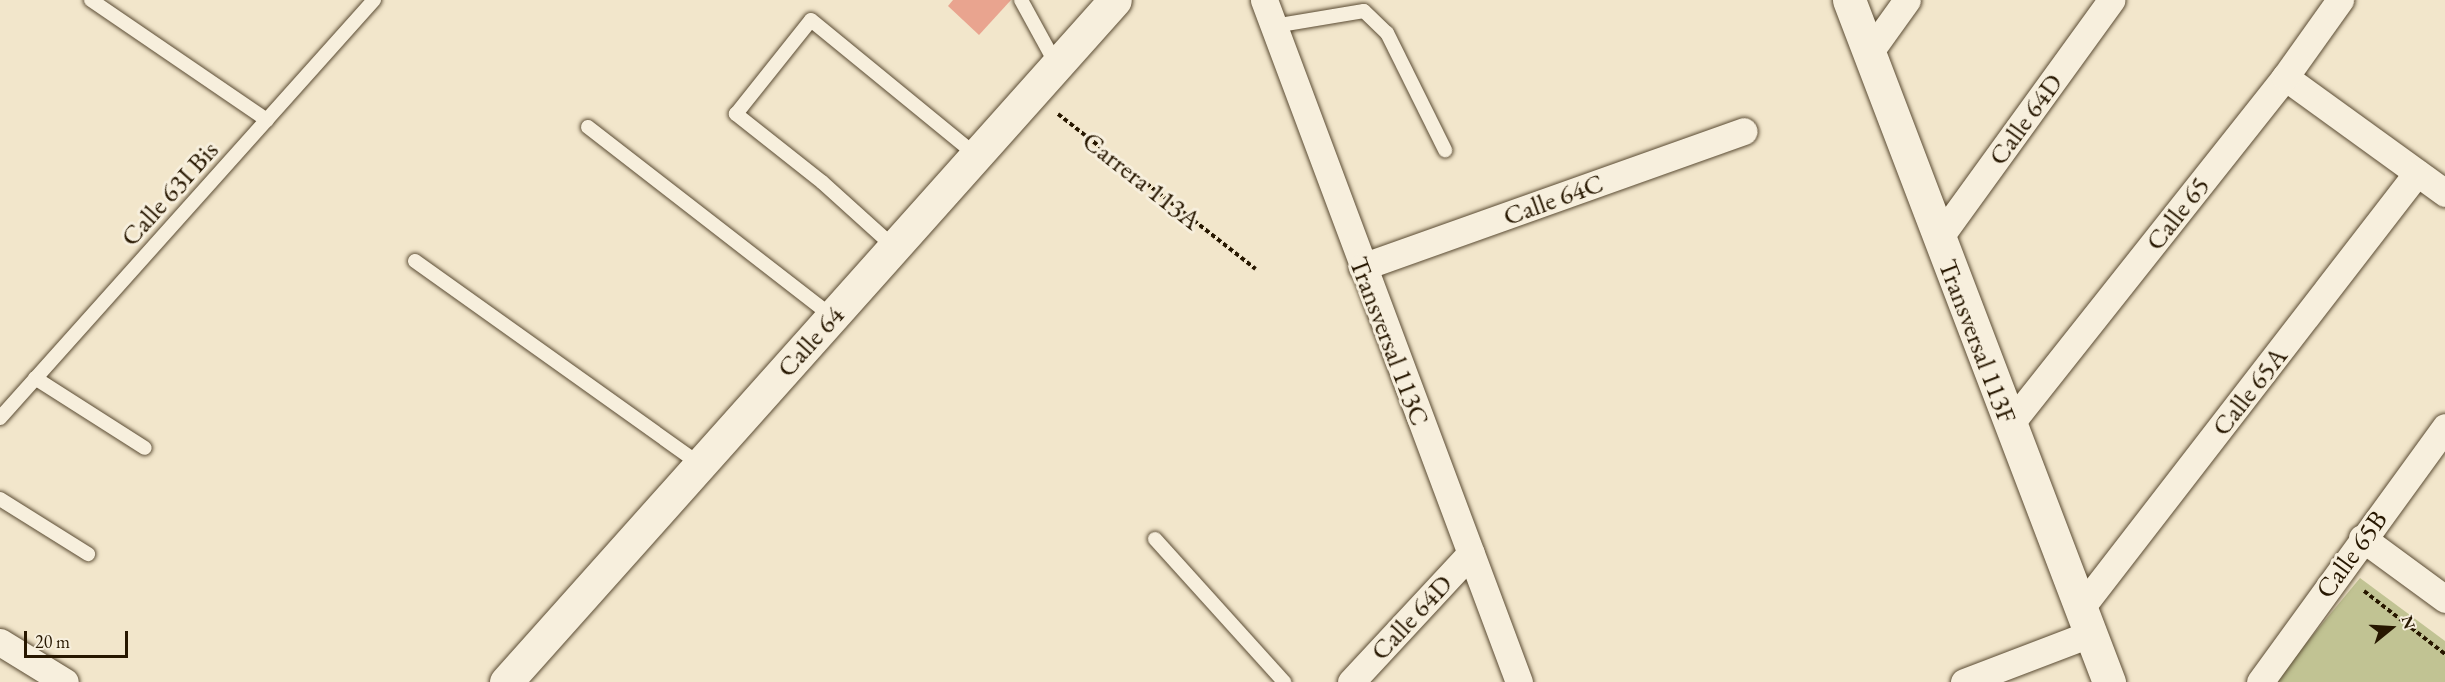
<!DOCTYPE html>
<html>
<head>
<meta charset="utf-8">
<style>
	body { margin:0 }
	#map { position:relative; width:2445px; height:682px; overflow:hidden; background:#f2e6cb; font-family:"EB Garamond",serif }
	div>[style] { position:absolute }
	.green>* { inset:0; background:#c1c393 }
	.building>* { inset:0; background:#e9a48f }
	.path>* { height:4px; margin-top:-2px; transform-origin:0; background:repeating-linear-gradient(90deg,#271700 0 4.5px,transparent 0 7.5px) }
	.roads { filter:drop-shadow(0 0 2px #5a4b33) drop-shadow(0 0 2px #5a4b33) }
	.lane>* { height:14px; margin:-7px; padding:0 7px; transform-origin:7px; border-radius:7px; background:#f7efdd }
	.street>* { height:27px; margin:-13.5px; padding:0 13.5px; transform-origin:13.5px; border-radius:13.5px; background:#f7efdd }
	.secondary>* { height:33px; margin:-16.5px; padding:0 16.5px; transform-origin:16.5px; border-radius:16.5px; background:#f7efdd }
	span { translate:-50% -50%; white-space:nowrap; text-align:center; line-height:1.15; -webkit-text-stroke:6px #f7efdd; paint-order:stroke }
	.street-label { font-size:27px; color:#271700 }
	.north { position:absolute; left:2361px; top:598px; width:60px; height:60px; -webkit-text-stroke:4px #f7efdd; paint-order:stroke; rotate:72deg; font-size:16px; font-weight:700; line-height:24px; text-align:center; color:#271700 }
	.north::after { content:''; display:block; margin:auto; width:21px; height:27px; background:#271700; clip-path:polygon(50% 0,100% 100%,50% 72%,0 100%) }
	.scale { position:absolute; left:24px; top:631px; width:104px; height:27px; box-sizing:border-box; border:3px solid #271700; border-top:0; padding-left:8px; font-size:18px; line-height:21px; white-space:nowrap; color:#271700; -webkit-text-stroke:4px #f7efdd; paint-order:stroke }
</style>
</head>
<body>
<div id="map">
	<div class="green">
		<div style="clip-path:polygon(2360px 578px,2445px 641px,2445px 682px,2274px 682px)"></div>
	</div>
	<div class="building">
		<div style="clip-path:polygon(953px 0,1011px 0,979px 35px,948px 6px)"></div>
	</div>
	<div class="path">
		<div style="left:1058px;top:114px;width:251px;rotate:38.1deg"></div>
		<div style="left:2364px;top:591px;width:103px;rotate:37.9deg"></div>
	</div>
	<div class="roads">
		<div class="lane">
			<div style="left:91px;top:0;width:213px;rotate:34.3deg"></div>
			<div style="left:1021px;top:0;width:73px;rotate:61.3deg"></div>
			<div style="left:1274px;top:26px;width:91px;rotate:-9.5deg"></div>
			<div style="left:1364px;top:11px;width:32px;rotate:44deg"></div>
			<div style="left:1387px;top:33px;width:131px;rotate:63.6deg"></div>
			<div style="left:588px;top:127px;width:309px;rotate:37.8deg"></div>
			<div style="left:894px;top:247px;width:97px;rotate:-137.9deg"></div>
			<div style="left:822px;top:182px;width:110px;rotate:-141.7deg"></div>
			<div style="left:736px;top:114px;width:120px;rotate:-51.4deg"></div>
			<div style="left:811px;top:20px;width:213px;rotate:39.3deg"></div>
			<div style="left:415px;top:261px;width:350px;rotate:35.5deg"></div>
			<div style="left:35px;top:378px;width:130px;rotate:32.5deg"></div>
			<div style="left:0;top:418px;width:561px;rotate:-48.18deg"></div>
			<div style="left:0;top:499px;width:104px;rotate:32deg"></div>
			<div style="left:1155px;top:539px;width:193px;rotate:47.9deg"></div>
		</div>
		<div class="street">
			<div style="left:1264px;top:0;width:728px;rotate:69.5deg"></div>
			<div style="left:1869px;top:53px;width:65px;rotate:-54.4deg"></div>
			<div style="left:2285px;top:77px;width:198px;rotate:35.9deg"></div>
			<div style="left:1939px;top:238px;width:294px;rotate:-54.1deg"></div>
			<div style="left:1362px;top:267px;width:405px;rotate:-19.6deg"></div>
			<div style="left:2010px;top:424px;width:443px;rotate:-51.6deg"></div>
			<div style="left:2285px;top:77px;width:95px;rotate:-54.5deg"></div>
			<div style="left:2362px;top:538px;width:103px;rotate:36.3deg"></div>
			<div style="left:2080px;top:609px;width:551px;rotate:-52.3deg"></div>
			<div style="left:0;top:642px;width:76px;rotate:31.6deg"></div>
			<div style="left:1351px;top:682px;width:176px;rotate:-47.1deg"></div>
			<div style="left:1964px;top:682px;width:135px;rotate:-20.9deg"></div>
			<div style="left:2260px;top:682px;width:315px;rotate:-54deg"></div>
		</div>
		<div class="secondary">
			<div style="left:1849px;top:0;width:730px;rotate:69.13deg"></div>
			<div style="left:506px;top:682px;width:914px;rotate:-48.24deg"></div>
		</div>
	</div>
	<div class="street-label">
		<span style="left:2025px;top:119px;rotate:-54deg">Calle 64D</span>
		<span style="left:1142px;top:180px;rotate:38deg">Carrera 113A</span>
		<span style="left:169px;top:193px;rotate:-48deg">Calle 63I Bis</span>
		<span style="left:1553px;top:199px;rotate:-20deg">Calle 64C</span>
		<span style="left:2177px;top:213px;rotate:-52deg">Calle 65</span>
		<span style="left:810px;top:341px;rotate:-48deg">Calle 64</span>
		<span style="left:1390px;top:341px;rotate:69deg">Transversal 113C</span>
		<span style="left:1978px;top:341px;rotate:69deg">Transversal 113F</span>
		<span style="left:2249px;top:391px;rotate:-52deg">Calle 65A</span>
		<span style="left:2351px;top:554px;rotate:-54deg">Calle 65B</span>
		<span style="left:1411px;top:617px;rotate:-47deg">Calle 64D</span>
	</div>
	<div class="north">N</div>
	<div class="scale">20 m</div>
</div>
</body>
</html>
